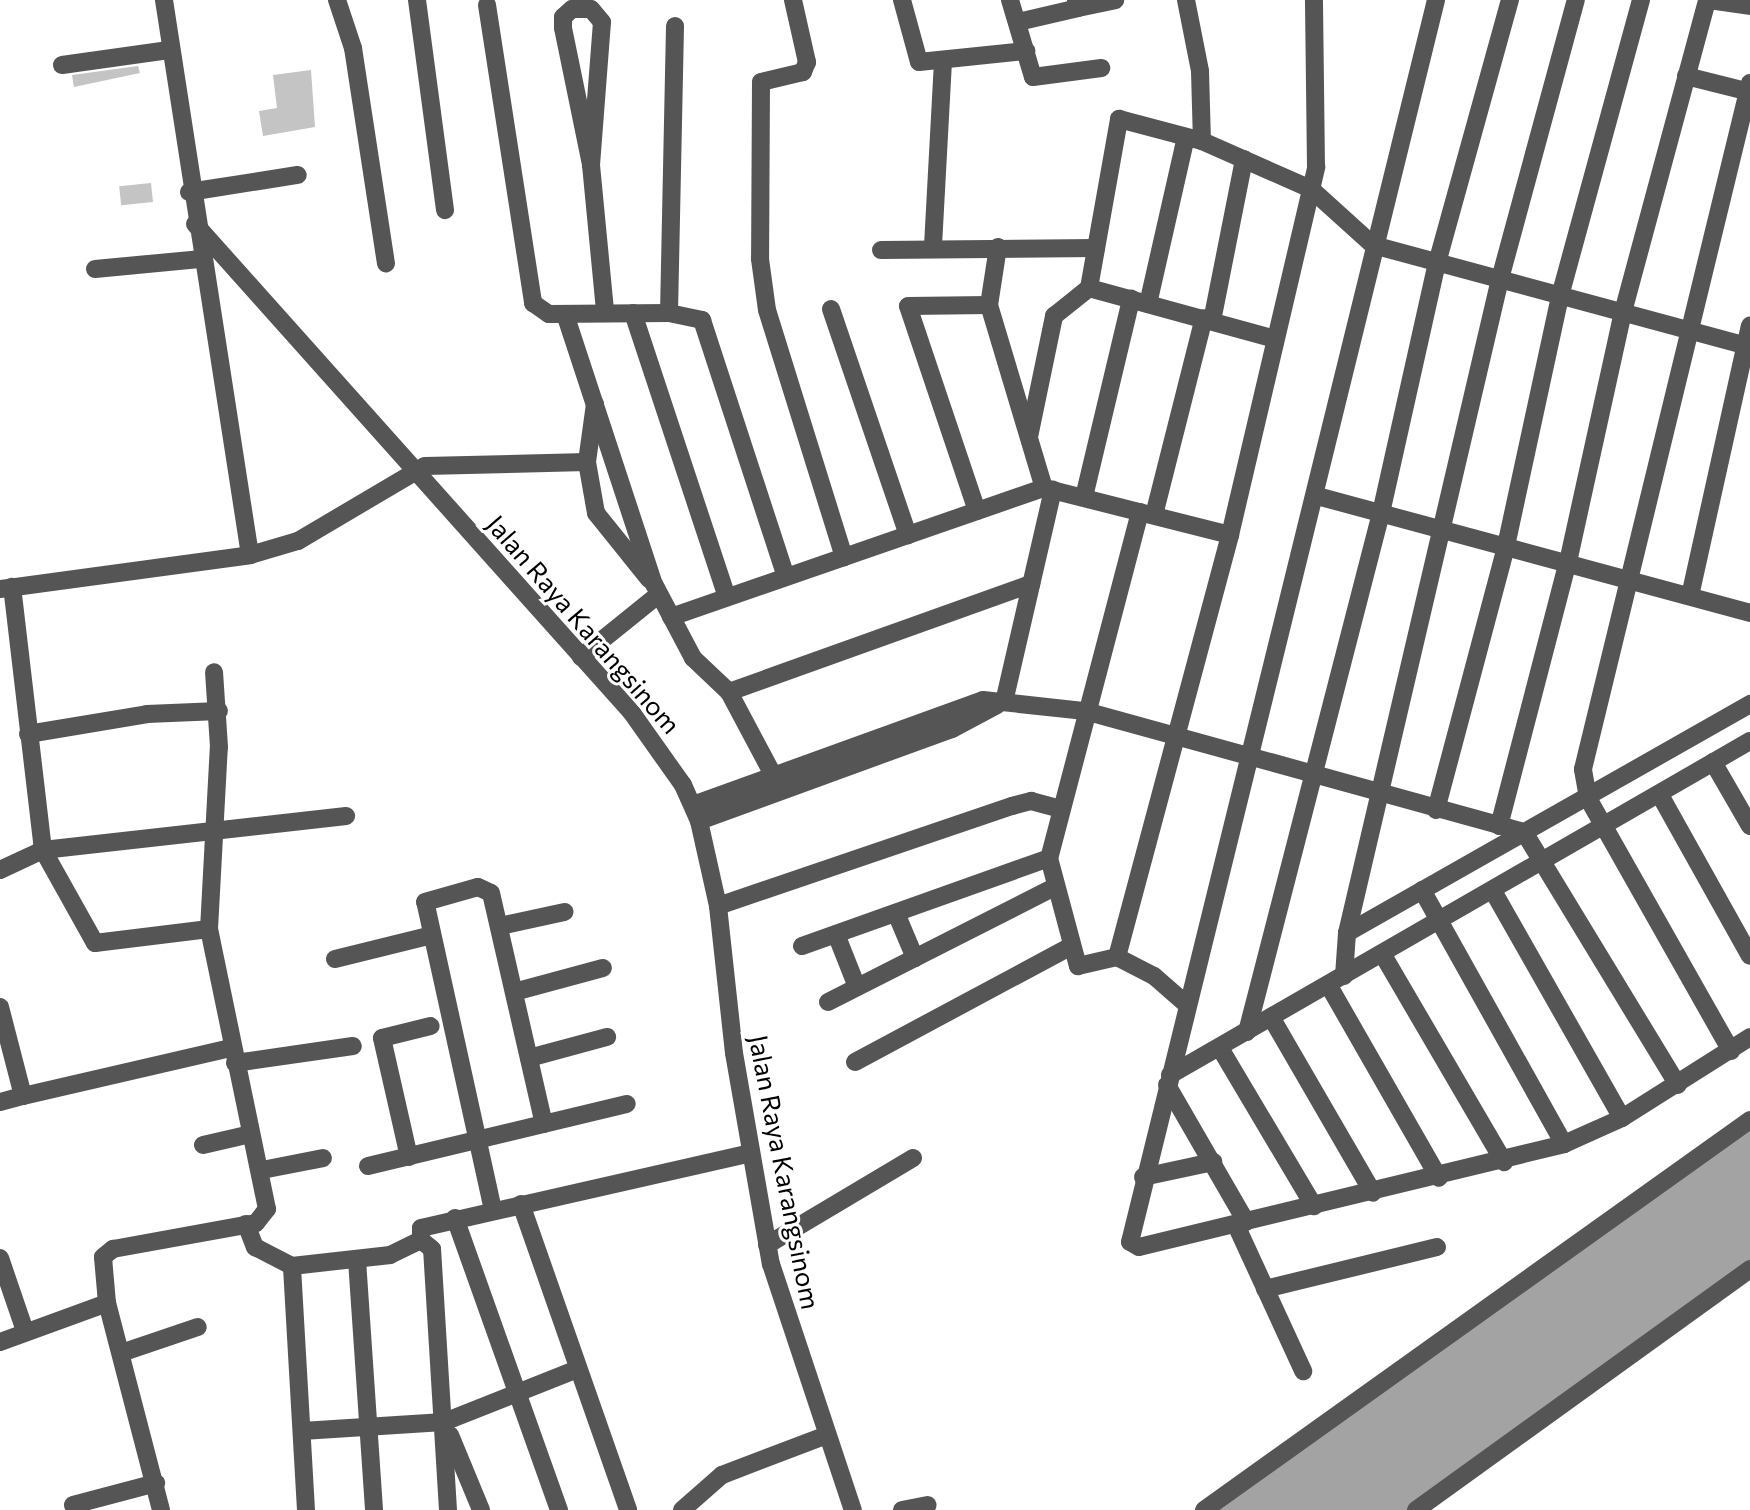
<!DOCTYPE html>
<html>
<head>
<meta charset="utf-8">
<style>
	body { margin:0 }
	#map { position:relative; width:1750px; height:1510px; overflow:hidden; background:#fff; font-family:Commissioner,sans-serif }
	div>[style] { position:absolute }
	.water>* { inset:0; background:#a3a3a3 }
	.building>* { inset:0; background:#c4c4c4; transform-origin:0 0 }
	.minor>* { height:18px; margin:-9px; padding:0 9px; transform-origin:9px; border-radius:9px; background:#555 }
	span { translate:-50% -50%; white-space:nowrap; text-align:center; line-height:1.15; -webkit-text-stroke:6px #fff; paint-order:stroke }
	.street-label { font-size:26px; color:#000 }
</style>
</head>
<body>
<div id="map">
	<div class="water">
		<div style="clip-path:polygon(1750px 1118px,1750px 1269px,1416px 1510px,1204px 1510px)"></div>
	</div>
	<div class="building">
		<div style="clip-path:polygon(138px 66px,140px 73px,74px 87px,72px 75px)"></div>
		<div style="clip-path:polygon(311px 70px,315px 127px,263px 136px,259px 111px,277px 108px,273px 75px)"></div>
		<div style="left:151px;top:183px;width:19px;height:32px;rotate:84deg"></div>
	</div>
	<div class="minor">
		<div style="left:337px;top:0;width:51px;rotate:71.6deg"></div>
		<div style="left:353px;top:48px;width:218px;rotate:81.3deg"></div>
		<div style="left:417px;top:0;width:212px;rotate:82.4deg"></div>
		<div style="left:793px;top:0;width:64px;rotate:77.3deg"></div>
		<div style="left:807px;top:62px;width:11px;rotate:112deg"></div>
		<div style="left:803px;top:72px;width:43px;rotate:166.6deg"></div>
		<div style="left:761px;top:82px;width:177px;rotate:90.3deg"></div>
		<div style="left:760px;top:259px;width:51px;rotate:82.2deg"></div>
		<div style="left:767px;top:310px;width:259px;rotate:72.7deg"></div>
		<div style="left:902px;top:0;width:64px;rotate:74.7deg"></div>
		<div style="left:919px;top:62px;width:108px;rotate:-5.9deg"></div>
		<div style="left:1010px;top:0;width:80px;rotate:73.4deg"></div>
		<div style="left:1033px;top:77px;width:69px;rotate:-7.5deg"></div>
		<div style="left:1076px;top:0;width:8px;rotate:76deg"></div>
		<div style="left:1078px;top:8px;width:38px;rotate:-12deg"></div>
		<div style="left:1186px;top:0;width:72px;rotate:78.8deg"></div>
		<div style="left:1200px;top:71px;width:70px;rotate:88.4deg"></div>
		<div style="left:1436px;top:0;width:1279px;rotate:103.84deg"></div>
		<div style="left:1130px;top:1242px;width:10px;rotate:29deg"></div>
		<div style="left:1139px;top:1247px;width:437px;rotate:-13.6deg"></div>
		<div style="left:1564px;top:1144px;width:64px;rotate:-24.1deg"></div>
		<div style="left:1622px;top:1118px;width:151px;rotate:-32.3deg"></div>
		<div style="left:1709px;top:0;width:41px;rotate:8.3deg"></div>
		<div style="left:487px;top:5px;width:302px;rotate:81.2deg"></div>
		<div style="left:533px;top:303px;width:19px;rotate:35deg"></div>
		<div style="left:549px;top:314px;width:120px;rotate:-0.5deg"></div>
		<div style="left:669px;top:313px;width:34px;rotate:12deg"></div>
		<div style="left:702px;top:320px;width:270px;rotate:71.9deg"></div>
		<div style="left:1018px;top:22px;width:62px;rotate:-13.1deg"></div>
		<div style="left:62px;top:65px;width:108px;rotate:-8deg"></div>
		<div style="left:1686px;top:76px;width:66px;rotate:14deg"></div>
		<div style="left:591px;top:165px;width:143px;rotate:-85.6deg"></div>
		<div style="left:602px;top:22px;width:17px;rotate:-130deg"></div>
		<div style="left:591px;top:9px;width:19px;rotate:180deg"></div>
		<div style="left:572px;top:9px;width:12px;rotate:138deg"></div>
		<div style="left:563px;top:17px;width:11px;rotate:90deg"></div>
		<div style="left:563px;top:28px;width:140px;rotate:78.4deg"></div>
		<div style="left:591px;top:165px;width:147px;rotate:84.5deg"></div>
		<div style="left:189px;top:192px;width:110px;rotate:-8.9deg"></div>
		<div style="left:195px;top:224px;width:656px;rotate:48.21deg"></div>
		<div style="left:632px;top:713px;width:88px;rotate:54.7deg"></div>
		<div style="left:683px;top:785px;width:39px;rotate:66deg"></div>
		<div style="left:699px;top:821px;width:87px;rotate:77.4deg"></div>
		<div style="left:718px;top:906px;width:148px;rotate:83.8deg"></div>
		<div style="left:734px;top:1053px;width:214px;rotate:80.1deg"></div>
		<div style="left:771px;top:1264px;width:259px;rotate:71.6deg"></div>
		<div style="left:933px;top:246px;width:185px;rotate:-86.9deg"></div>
		<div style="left:998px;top:247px;width:59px;rotate:98.8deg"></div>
		<div style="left:989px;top:305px;width:191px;rotate:73.3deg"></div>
		<div style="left:881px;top:250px;width:215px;rotate:-0.5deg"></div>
		<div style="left:95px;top:269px;width:105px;rotate:-5.4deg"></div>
		<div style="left:1089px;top:288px;width:172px;rotate:-79.9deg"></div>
		<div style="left:1119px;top:119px;width:86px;rotate:14.8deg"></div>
		<div style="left:1202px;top:141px;width:119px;rotate:23.8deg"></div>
		<div style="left:1311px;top:189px;width:84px;rotate:42.1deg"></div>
		<div style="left:1373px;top:245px;width:391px;rotate:15.1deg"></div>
		<div style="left:1148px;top:304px;width:171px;rotate:-77.2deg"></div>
		<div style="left:831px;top:309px;width:239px;rotate:71.2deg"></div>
		<div style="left:633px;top:313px;width:299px;rotate:71.7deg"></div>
		<div style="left:669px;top:313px;width:287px;rotate:-88.8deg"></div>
		<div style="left:565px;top:314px;width:284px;rotate:71.8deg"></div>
		<div style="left:654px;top:584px;width:84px;rotate:62.2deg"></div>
		<div style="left:693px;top:658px;width:50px;rotate:43.4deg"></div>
		<div style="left:729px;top:692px;width:111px;rotate:62deg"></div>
		<div style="left:1212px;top:321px;width:165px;rotate:-78.8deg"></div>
		<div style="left:595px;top:404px;width:59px;rotate:97.9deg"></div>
		<div style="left:587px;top:462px;width:52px;rotate:80deg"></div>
		<div style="left:596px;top:513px;width:85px;rotate:51.2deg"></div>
		<div style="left:1029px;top:437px;width:124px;rotate:-78.3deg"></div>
		<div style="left:1054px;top:316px;width:45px;rotate:-38.7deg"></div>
		<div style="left:1089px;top:288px;width:193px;rotate:15.3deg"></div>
		<div style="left:1317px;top:496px;width:449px;rotate:15.1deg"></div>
		<div style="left:1084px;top:497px;width:204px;rotate:-76.6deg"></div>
		<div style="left:977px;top:511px;width:216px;rotate:-108.6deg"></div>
		<div style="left:908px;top:306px;width:81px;rotate:-0.7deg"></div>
		<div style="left:1140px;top:512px;width:358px;rotate:104.7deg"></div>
		<div style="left:1049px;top:858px;width:112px;rotate:75deg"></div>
		<div style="left:1078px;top:966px;width:40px;rotate:-13deg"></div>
		<div style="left:1117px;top:957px;width:42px;rotate:27.2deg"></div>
		<div style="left:1154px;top:976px;width:41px;rotate:41.1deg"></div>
		<div style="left:1154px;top:515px;width:203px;rotate:-75.8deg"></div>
		<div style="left:250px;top:555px;width:50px;rotate:-16.3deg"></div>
		<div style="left:298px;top:541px;width:147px;rotate:-30.6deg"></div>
		<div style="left:425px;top:466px;width:162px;rotate:-1.4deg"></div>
		<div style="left:0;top:589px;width:252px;rotate:-7.7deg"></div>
		<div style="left:250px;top:555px;width:562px;rotate:-98.81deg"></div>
		<div style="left:1690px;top:596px;width:277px;rotate:-77.5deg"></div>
		<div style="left:671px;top:617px;width:395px;rotate:-19.1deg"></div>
		<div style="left:1044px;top:488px;width:192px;rotate:14.2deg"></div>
		<div style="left:581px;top:657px;width:100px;rotate:-38.9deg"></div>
		<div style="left:729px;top:692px;width:321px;rotate:-19.7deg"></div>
		<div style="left:1004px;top:702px;width:218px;rotate:-77deg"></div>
		<div style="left:28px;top:734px;width:121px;rotate:-9.5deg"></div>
		<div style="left:147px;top:714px;width:72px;rotate:-2.4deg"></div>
		<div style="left:1713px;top:762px;width:74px;rotate:60deg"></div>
		<div style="left:1660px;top:795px;width:184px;rotate:60.8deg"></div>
		<div style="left:693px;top:805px;width:308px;rotate:-19.9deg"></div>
		<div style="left:983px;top:700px;width:103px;rotate:6.2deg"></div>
		<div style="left:1085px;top:711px;width:455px;rotate:15.4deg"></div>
		<div style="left:1524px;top:832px;width:296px;rotate:58.7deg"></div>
		<div style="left:1436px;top:810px;width:273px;rotate:-75.1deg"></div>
		<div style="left:1506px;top:546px;width:256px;rotate:-77.8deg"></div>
		<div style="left:1560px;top:296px;width:307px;rotate:-74.7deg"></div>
		<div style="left:699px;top:821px;width:269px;rotate:-20deg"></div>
		<div style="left:952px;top:729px;width:51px;rotate:-28.1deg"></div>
		<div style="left:1499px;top:826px;width:273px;rotate:-75.4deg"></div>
		<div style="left:1568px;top:562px;width:256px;rotate:-77.6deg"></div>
		<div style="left:1623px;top:312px;width:323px;rotate:-74.9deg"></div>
		<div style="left:0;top:870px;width:47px;rotate:-24.9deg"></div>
		<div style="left:43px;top:850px;width:265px;rotate:-96.7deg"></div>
		<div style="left:1422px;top:890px;width:291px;rotate:60.8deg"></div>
		<div style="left:1493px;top:891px;width:261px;rotate:60.4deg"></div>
		<div style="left:718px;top:906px;width:311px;rotate:-18.8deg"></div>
		<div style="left:1012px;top:806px;width:20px;rotate:-15deg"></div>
		<div style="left:1031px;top:801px;width:31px;rotate:15deg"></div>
		<div style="left:896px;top:913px;width:49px;rotate:67.1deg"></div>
		<div style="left:500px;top:926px;width:66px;rotate:-12.3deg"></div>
		<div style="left:209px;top:929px;width:115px;rotate:173deg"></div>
		<div style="left:95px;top:943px;width:107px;rotate:-119.2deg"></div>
		<div style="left:43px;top:850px;width:305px;rotate:-6.4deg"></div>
		<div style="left:1347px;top:933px;width:464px;rotate:-29.6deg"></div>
		<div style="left:836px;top:934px;width:57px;rotate:68.4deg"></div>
		<div style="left:802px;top:946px;width:262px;rotate:-19.6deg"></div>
		<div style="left:1383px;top:955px;width:240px;rotate:59.7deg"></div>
		<div style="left:1117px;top:957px;width:437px;rotate:-75deg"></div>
		<div style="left:1230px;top:535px;width:378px;rotate:-76.8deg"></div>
		<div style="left:1316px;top:167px;width:167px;rotate:-90.7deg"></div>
		<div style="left:335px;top:959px;width:96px;rotate:-13.9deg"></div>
		<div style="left:1344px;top:976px;width:43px;rotate:-86deg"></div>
		<div style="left:1347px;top:933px;width:672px;rotate:-76.83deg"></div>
		<div style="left:1500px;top:279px;width:289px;rotate:-74.8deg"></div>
		<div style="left:1329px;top:986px;width:221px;rotate:60.2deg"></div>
		<div style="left:514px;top:992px;width:92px;rotate:-15.1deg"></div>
		<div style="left:828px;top:1002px;width:254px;rotate:-26.9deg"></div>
		<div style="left:0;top:1007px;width:92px;rotate:75.5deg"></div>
		<div style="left:23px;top:1096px;width:213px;rotate:-13deg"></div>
		<div style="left:1271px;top:1017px;width:203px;rotate:59.9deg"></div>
		<div style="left:1247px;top:1032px;width:536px;rotate:-75.52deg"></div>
		<div style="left:1381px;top:513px;width:256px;rotate:-77.4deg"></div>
		<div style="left:1437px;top:263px;width:273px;rotate:-74.5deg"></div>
		<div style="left:1220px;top:1048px;width:184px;rotate:59.3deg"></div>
		<div style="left:1731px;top:1051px;width:291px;rotate:-119.5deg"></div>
		<div style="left:1588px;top:798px;width:29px;rotate:-100deg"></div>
		<div style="left:1583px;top:769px;width:706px;rotate:-76.32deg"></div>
		<div style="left:529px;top:1058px;width:81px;rotate:-15.1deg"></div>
		<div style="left:855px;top:1062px;width:245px;rotate:-28.2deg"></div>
		<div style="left:235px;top:1063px;width:119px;rotate:-8.2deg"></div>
		<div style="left:1170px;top:1075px;width:669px;rotate:-29.94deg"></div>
		<div style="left:1167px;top:1085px;width:158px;rotate:60deg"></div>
		<div style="left:0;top:1102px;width:24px;rotate:-15deg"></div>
		<div style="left:203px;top:1145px;width:49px;rotate:-12.9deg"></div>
		<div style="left:409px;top:1157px;width:122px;rotate:-102.8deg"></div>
		<div style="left:382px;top:1038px;width:50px;rotate:-13.8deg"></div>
		<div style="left:368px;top:1166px;width:266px;rotate:-13.5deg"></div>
		<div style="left:262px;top:1170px;width:62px;rotate:-11.1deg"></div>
		<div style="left:1143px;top:1177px;width:72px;rotate:-12.1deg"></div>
		<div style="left:521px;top:1204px;width:324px;rotate:70.7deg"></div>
		<div style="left:493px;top:1210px;width:315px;rotate:-102.4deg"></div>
		<div style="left:425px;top:902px;width:55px;rotate:-15.8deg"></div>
		<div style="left:478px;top:887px;width:14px;rotate:25deg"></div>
		<div style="left:491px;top:893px;width:237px;rotate:77.1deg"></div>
		<div style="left:455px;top:1218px;width:310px;rotate:70.4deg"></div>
		<div style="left:246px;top:1224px;width:25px;rotate:69deg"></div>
		<div style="left:255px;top:1247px;width:42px;rotate:27.2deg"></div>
		<div style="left:1236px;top:1225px;width:161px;rotate:65.3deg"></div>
		<div style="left:767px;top:1245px;width:170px;rotate:-30.8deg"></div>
		<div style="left:0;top:1258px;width:77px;rotate:71.1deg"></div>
		<div style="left:357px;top:1260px;width:251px;rotate:86.1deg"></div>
		<div style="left:1265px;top:1289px;width:177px;rotate:-13.7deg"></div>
		<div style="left:0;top:1342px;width:114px;rotate:-20deg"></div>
		<div style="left:121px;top:1353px;width:81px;rotate:-18.7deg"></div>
		<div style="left:302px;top:1431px;width:142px;rotate:-3.6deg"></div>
		<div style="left:444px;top:1422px;width:144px;rotate:-21.6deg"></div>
		<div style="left:450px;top:1435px;width:81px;rotate:67.5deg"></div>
		<div style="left:73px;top:1505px;width:86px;rotate:-14.8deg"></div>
		<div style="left:161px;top:1510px;width:214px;rotate:-104.6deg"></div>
		<div style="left:107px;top:1303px;width:46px;rotate:-95deg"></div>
		<div style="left:103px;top:1257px;width:13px;rotate:-39deg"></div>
		<div style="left:113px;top:1249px;width:145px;rotate:-10.3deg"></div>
		<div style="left:256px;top:1223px;width:18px;rotate:-52deg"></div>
		<div style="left:267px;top:1209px;width:286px;rotate:-101.7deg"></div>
		<div style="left:209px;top:929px;width:182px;rotate:-86.9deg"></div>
		<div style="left:219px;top:747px;width:75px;rotate:-93.8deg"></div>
		<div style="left:306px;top:1510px;width:244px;rotate:-93.3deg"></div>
		<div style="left:292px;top:1266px;width:99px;rotate:-6.4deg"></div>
		<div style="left:390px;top:1255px;width:34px;rotate:-26deg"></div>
		<div style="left:448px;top:1510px;width:261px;rotate:-93.5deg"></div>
		<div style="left:432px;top:1249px;width:14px;rotate:-141deg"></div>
		<div style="left:421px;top:1240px;width:12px;rotate:-90deg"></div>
		<div style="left:421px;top:1228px;width:338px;rotate:-12.8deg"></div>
		<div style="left:682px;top:1510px;width:53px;rotate:-41.2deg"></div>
		<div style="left:722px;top:1475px;width:112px;rotate:-20.9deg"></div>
		<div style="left:902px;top:1510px;width:26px;rotate:-11deg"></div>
		<div style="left:1204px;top:1510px;width:671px;rotate:-35.54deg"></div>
		<div style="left:1416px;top:1510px;width:412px;rotate:-35.8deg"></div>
	</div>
	<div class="street-label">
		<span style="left:584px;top:624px;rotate:49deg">Jalan Raya Karangsinom</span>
		<span style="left:785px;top:1172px;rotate:79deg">Jalan Raya Karangsinom</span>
	</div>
</div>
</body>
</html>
